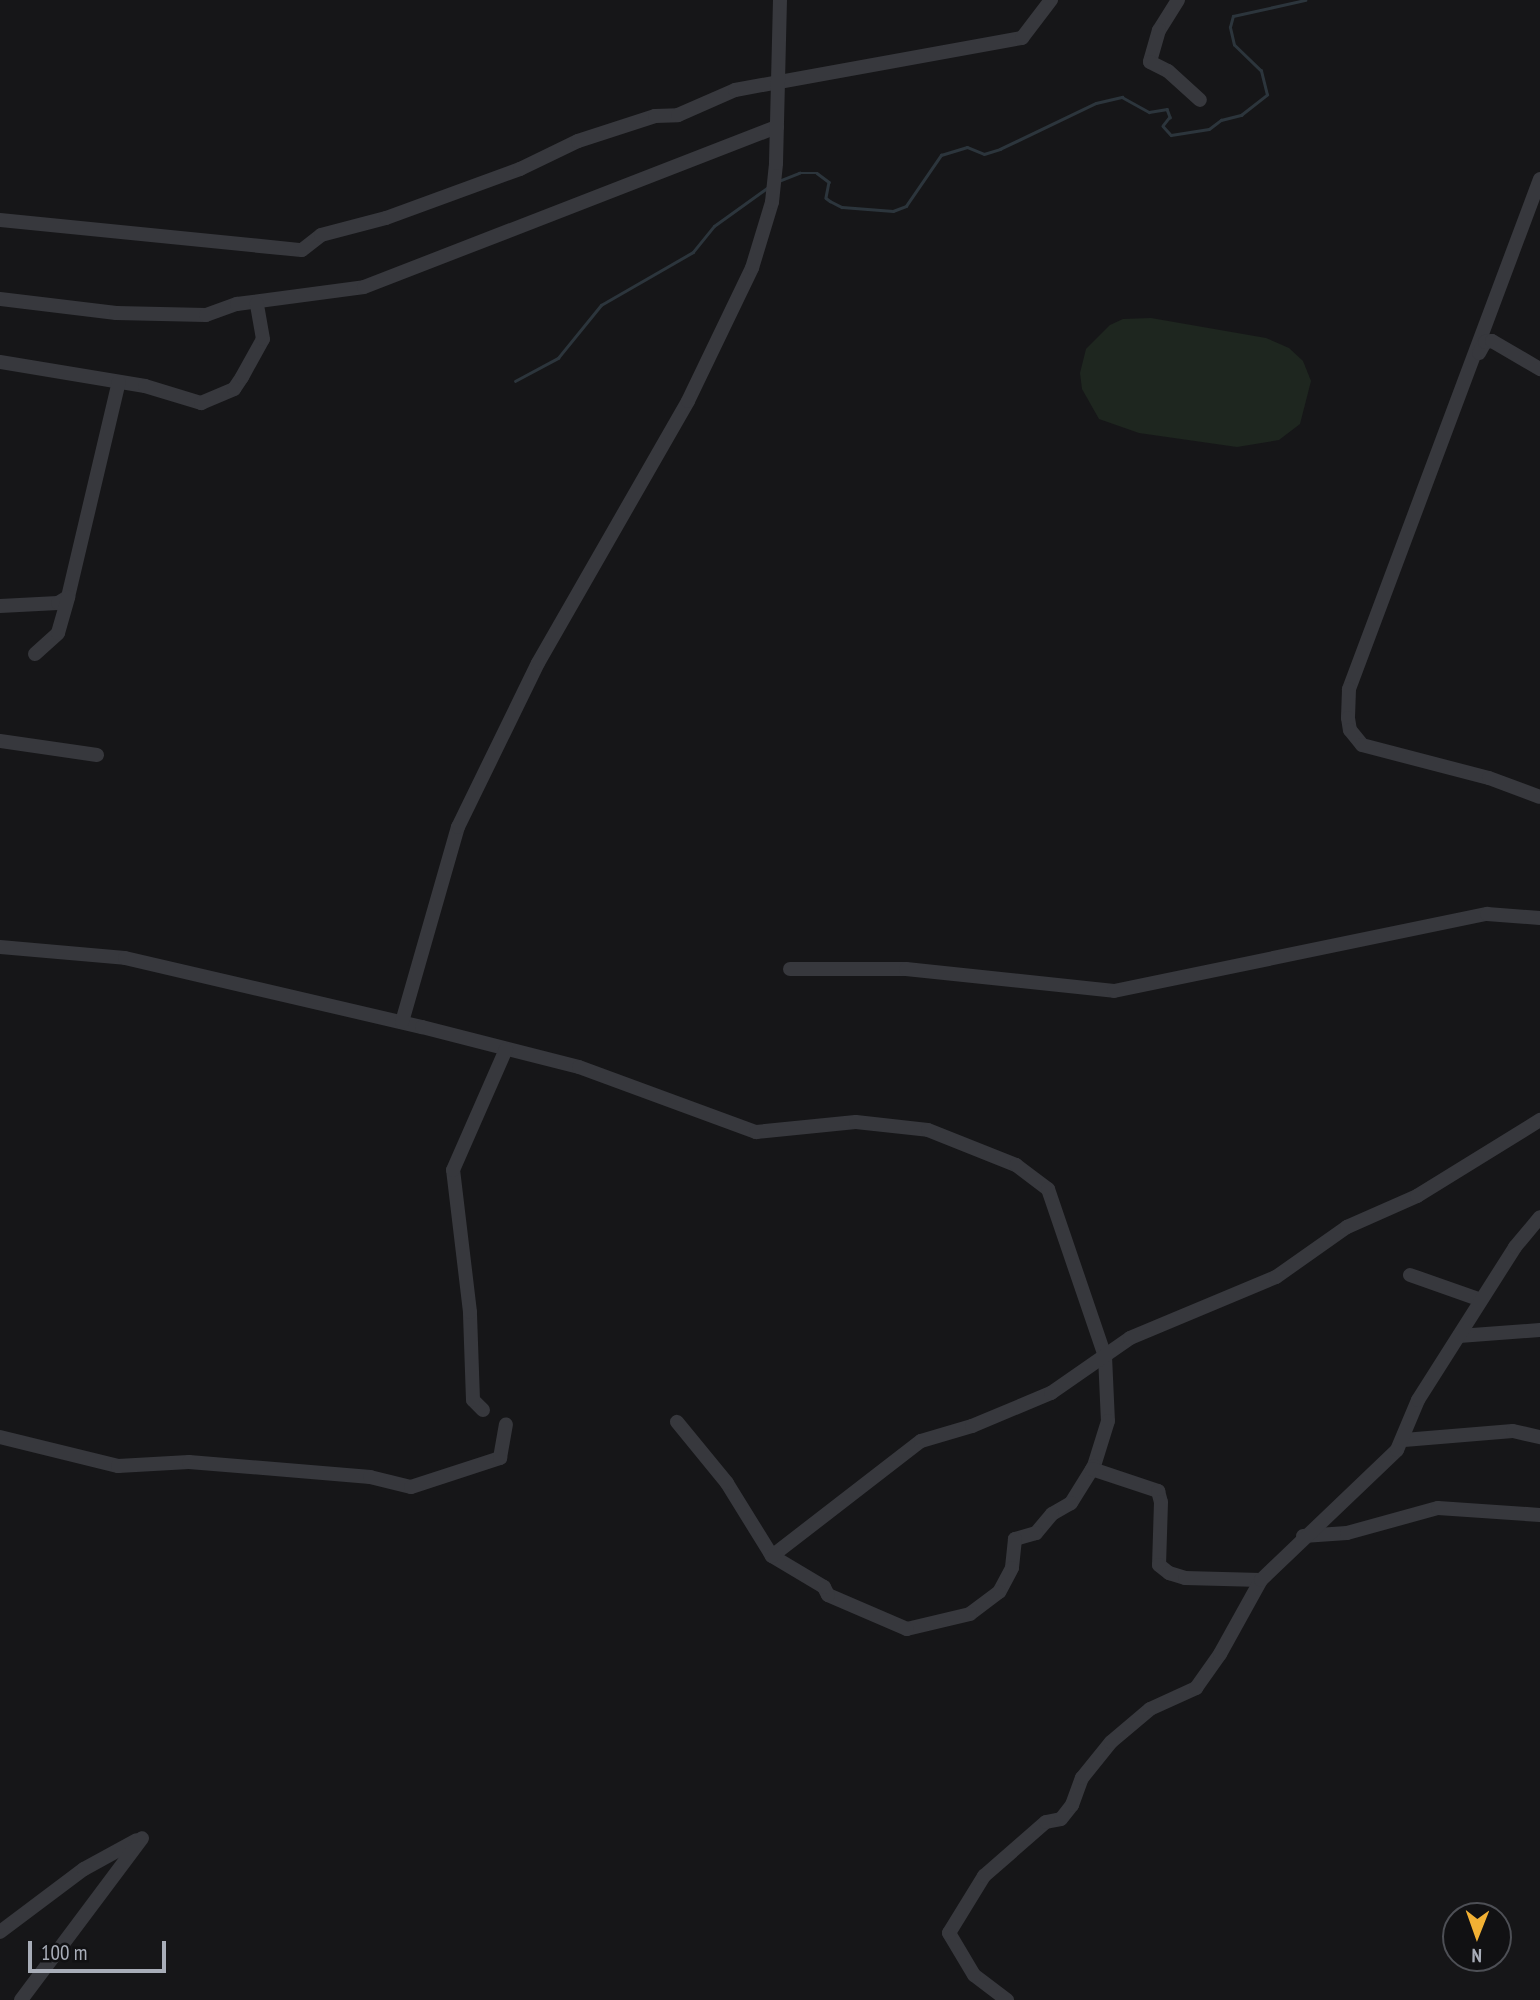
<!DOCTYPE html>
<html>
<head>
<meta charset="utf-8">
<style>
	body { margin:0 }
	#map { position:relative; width:1540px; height:2000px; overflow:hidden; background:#161618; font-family:"PT Sans Narrow",sans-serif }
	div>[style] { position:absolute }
	.green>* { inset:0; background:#1e261f }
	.stream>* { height:2.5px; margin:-1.25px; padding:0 1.25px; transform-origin:1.25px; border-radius:1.25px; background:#2c353c }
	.minor>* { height:14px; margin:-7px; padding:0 7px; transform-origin:7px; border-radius:7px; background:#37383d }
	span { translate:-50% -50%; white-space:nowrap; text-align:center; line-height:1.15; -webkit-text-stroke:5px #111113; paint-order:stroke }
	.north { position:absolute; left:1442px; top:1902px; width:70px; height:70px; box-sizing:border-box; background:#111113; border:2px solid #4d4f55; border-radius:50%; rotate:181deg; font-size:19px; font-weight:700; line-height:28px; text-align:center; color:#a8adb8 }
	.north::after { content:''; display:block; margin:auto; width:24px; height:32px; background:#f2b134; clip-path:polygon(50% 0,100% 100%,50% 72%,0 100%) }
	.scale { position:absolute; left:28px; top:1941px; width:138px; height:32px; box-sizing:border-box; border:4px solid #a8adb8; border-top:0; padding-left:9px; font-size:21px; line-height:24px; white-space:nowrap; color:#a8adb8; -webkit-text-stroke:5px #111113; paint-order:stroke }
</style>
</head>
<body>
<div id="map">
	<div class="green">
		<div style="clip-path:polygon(1151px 318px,1266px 338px,1289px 348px,1303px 361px,1311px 381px,1300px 424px,1279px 440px,1237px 447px,1139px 433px,1099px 419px,1082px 389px,1080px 373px,1086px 349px,1110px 325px,1123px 319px)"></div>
	</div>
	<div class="stream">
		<div style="left:779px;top:181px;width:22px;rotate:-22deg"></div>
		<div style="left:799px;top:173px;width:18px"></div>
		<div style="left:817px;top:173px;width:15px;rotate:37deg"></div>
		<div style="left:829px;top:182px;width:16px;rotate:101deg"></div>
		<div style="left:826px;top:198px;width:5px;rotate:37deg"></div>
		<div style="left:830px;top:201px;width:13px;rotate:27deg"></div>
		<div style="left:842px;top:207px;width:51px;rotate:4.5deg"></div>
		<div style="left:893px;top:211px;width:14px;rotate:-21deg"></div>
		<div style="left:906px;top:206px;width:62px;rotate:-55.5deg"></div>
		<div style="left:941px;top:155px;width:27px;rotate:-17deg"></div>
		<div style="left:967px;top:147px;width:18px;rotate:22deg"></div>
		<div style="left:984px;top:154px;width:17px;rotate:-17deg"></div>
		<div style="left:1000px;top:149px;width:106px;rotate:-25.6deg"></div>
		<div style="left:1096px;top:103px;width:27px;rotate:-13deg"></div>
		<div style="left:1122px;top:97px;width:31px;rotate:29deg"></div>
		<div style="left:1149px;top:112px;width:18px;rotate:-9deg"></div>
		<div style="left:1167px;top:109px;width:9px;rotate:69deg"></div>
		<div style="left:1170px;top:117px;width:11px;rotate:128deg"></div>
		<div style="left:1163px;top:126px;width:12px;rotate:48deg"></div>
		<div style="left:1171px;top:135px;width:38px;rotate:-9deg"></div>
		<div style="left:1209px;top:129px;width:15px;rotate:-37deg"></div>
		<div style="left:1221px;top:120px;width:21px;rotate:-14deg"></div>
		<div style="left:1241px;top:115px;width:33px;rotate:-38deg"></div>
		<div style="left:1267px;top:95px;width:25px;rotate:-104deg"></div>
		<div style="left:1261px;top:71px;width:37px;rotate:-136deg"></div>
		<div style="left:1234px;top:45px;width:18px;rotate:-103deg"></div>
		<div style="left:1230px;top:27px;width:11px;rotate:-75deg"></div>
		<div style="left:1233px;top:16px;width:74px;rotate:-12.5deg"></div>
		<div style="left:515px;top:381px;width:49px;rotate:-28.1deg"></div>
		<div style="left:558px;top:358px;width:68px;rotate:-50.9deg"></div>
		<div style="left:601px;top:305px;width:106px;rotate:-29.9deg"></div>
		<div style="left:693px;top:252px;width:33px;rotate:-51deg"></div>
		<div style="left:714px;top:226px;width:65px;rotate:-35.6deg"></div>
	</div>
	<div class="minor">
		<div style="left:1178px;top:0;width:36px;rotate:122deg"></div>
		<div style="left:1159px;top:30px;width:33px;rotate:106deg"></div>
		<div style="left:1150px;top:62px;width:20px;rotate:27deg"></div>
		<div style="left:1168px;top:71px;width:43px;rotate:42.2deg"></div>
		<div style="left:1540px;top:179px;width:545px;rotate:110.53deg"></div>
		<div style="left:1349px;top:689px;width:29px;rotate:92deg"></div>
		<div style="left:1348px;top:718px;width:12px;rotate:81deg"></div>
		<div style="left:1350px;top:730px;width:19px;rotate:51deg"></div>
		<div style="left:1362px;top:745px;width:131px;rotate:14.6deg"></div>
		<div style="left:1489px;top:778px;width:54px;rotate:20.4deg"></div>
		<div style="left:0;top:220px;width:303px;rotate:5.7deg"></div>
		<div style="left:302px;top:250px;width:24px;rotate:-38deg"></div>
		<div style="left:321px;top:235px;width:67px;rotate:-14.7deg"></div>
		<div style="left:386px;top:218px;width:143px;rotate:-20.1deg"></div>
		<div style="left:520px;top:169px;width:64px;rotate:-25.8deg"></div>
		<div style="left:578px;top:141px;width:81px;rotate:-18deg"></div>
		<div style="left:655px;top:116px;width:23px;rotate:-2deg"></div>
		<div style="left:678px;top:115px;width:62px;rotate:-23.7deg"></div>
		<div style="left:735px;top:90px;width:292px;rotate:-10.3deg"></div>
		<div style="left:1022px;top:38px;width:48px;rotate:-52.7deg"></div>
		<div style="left:0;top:299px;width:117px;rotate:6.9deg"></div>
		<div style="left:116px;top:313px;width:90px;rotate:1.3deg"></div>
		<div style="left:206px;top:315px;width:33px;rotate:-20deg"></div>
		<div style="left:237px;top:304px;width:128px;rotate:-7.6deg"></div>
		<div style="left:364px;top:287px;width:443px;rotate:-21.2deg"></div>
		<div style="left:1479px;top:353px;width:13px;rotate:-61deg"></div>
		<div style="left:1485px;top:342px;width:7px;rotate:-8deg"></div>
		<div style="left:1492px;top:341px;width:56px;rotate:30.3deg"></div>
		<div style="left:0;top:362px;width:147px;rotate:9.4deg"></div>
		<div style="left:145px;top:386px;width:59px;rotate:16.9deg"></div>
		<div style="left:201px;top:403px;width:36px;rotate:-23deg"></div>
		<div style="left:234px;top:389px;width:14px;rotate:-56deg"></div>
		<div style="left:242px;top:377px;width:43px;rotate:-61.1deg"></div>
		<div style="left:263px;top:339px;width:36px;rotate:-100deg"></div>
		<div style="left:0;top:606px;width:58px;rotate:-3deg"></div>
		<div style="left:58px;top:603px;width:12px;rotate:-31deg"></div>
		<div style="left:68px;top:597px;width:221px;rotate:-76.7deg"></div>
		<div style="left:35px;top:654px;width:31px;rotate:-42deg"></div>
		<div style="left:58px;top:633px;width:37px;rotate:-74deg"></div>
		<div style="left:0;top:741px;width:98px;rotate:8.2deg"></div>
		<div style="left:0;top:947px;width:125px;rotate:5deg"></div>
		<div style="left:125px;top:958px;width:305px;rotate:13.1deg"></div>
		<div style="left:422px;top:1027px;width:162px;rotate:14.3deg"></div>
		<div style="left:579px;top:1067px;width:189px;rotate:20.2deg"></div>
		<div style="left:756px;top:1132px;width:100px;rotate:-5.7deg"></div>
		<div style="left:856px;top:1122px;width:72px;rotate:6.3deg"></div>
		<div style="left:928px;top:1130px;width:95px;rotate:21.7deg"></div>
		<div style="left:1016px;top:1165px;width:40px;rotate:37deg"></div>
		<div style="left:1048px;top:1189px;width:176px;rotate:71.2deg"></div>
		<div style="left:1105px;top:1356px;width:65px;rotate:87.4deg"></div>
		<div style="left:1108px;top:1421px;width:47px;rotate:107.3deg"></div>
		<div style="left:1094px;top:1466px;width:44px;rotate:121.9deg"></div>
		<div style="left:1071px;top:1503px;width:22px;rotate:150deg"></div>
		<div style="left:1052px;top:1514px;width:25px;rotate:130deg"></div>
		<div style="left:1036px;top:1533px;width:22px;rotate:164deg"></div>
		<div style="left:1015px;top:1539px;width:29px;rotate:96deg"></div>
		<div style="left:1012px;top:1568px;width:27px;rotate:118deg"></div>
		<div style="left:999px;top:1592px;width:36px;rotate:143deg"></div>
		<div style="left:970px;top:1614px;width:65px;rotate:166.6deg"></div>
		<div style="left:907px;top:1629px;width:86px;rotate:-156.7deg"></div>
		<div style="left:828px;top:1595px;width:9px;rotate:-117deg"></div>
		<div style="left:824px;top:1587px;width:61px;rotate:-149.2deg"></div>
		<div style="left:772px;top:1556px;width:86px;rotate:-121.7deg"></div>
		<div style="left:727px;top:1483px;width:79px;rotate:-129.3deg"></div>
		<div style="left:790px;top:969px;width:116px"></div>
		<div style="left:906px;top:969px;width:209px;rotate:6deg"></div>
		<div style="left:1114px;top:991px;width:381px;rotate:-11.7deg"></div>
		<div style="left:1487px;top:914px;width:53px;rotate:4.3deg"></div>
		<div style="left:402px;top:1022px;width:203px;rotate:-74deg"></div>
		<div style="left:458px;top:827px;width:182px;rotate:-64deg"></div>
		<div style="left:538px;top:663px;width:302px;rotate:-60.2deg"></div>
		<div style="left:688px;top:401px;width:148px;rotate:-64.3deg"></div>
		<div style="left:752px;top:268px;width:69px;rotate:-73.1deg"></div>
		<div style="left:772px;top:202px;width:39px;rotate:-84deg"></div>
		<div style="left:776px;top:163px;width:163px;rotate:-88.6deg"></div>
		<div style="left:1410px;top:1275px;width:75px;rotate:19.4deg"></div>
		<div style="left:1459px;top:1336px;width:81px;rotate:-4.2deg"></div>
		<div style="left:483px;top:1410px;width:14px;rotate:-135deg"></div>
		<div style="left:473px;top:1400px;width:88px;rotate:-92deg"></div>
		<div style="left:470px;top:1312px;width:143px;rotate:-96.8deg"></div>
		<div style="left:453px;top:1170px;width:132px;rotate:-66.3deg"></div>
		<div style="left:0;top:1437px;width:122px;rotate:13.8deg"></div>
		<div style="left:118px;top:1466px;width:71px;rotate:-3.2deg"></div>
		<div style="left:189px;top:1462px;width:182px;rotate:4.7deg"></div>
		<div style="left:370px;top:1477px;width:42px;rotate:13.7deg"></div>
		<div style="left:411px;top:1487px;width:94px;rotate:-18deg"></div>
		<div style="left:500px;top:1458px;width:34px;rotate:-80deg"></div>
		<div style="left:1404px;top:1440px;width:109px;rotate:-4.7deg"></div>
		<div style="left:1513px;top:1431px;width:28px;rotate:13deg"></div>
		<div style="left:1092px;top:1469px;width:70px;rotate:18.4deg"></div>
		<div style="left:1158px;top:1491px;width:11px;rotate:75deg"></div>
		<div style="left:1161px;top:1502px;width:63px;rotate:91.8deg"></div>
		<div style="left:1159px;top:1565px;width:13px;rotate:39deg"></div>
		<div style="left:1169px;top:1573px;width:17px;rotate:17deg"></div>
		<div style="left:1185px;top:1578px;width:76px;rotate:1.5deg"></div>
		<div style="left:1303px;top:1536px;width:44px;rotate:-3.9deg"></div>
		<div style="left:1347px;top:1533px;width:94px;rotate:-15.4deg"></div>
		<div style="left:1438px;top:1508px;width:102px;rotate:3.9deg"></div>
		<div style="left:772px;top:1556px;width:188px;rotate:-37.7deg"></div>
		<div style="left:921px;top:1441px;width:53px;rotate:-16.4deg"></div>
		<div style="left:972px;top:1426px;width:86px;rotate:-22.7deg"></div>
		<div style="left:1051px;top:1393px;width:96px;rotate:-34.8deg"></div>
		<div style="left:1130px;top:1338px;width:158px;rotate:-22.7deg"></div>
		<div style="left:1276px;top:1277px;width:87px;rotate:-35.2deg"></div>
		<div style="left:1347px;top:1227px;width:77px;rotate:-23.9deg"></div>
		<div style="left:1417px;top:1196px;width:145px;rotate:-31.7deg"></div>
		<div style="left:0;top:1932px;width:105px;rotate:-36.9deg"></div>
		<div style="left:84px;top:1869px;width:60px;rotate:-28.7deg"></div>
		<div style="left:21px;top:2000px;width:202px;rotate:-53.2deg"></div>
		<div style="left:1007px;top:2000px;width:41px;rotate:-142.9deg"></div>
		<div style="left:974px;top:1975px;width:49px;rotate:-120.8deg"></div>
		<div style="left:949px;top:1933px;width:67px;rotate:-58.4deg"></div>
		<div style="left:984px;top:1876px;width:82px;rotate:-41.1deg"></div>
		<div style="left:1046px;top:1822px;width:15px;rotate:-11deg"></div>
		<div style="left:1061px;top:1819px;width:18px;rotate:-52deg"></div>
		<div style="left:1072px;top:1805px;width:29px;rotate:-70deg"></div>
		<div style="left:1082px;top:1778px;width:46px;rotate:-51.1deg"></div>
		<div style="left:1111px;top:1742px;width:51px;rotate:-40.2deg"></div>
		<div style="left:1150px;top:1709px;width:51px;rotate:-24.5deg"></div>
		<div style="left:1196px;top:1688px;width:42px;rotate:-54.8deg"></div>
		<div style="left:1220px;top:1654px;width:85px;rotate:-61deg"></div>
		<div style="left:1261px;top:1580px;width:188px;rotate:-43.7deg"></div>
		<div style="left:1397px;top:1450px;width:54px;rotate:-67.2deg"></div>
		<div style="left:1418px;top:1400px;width:181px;rotate:-57.6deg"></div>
		<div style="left:1515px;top:1247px;width:39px;rotate:-50deg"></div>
	</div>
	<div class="north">N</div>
	<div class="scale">100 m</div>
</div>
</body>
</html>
